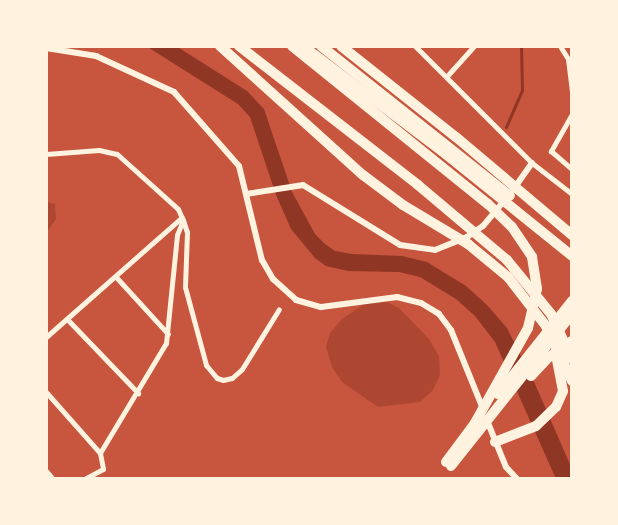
<!DOCTYPE html>
<html>
<head>
<meta charset="utf-8">
<style>
	body { margin:0 }
	#map { position:relative; width:618px; height:525px; overflow:hidden; background:#c8553d; font-family:Lora,serif }
	div>[style] { position:absolute }
	.green>* { inset:0; background:#ae4732 }
	.water>* { inset:0; background:#8f3625 }
	.stream>* { height:3px; margin:-1.5px; padding:0 1.5px; transform-origin:1.5px; border-radius:1.5px; background:#8f3625 }
	.minor>* { height:5px; margin:-2.5px; padding:0 2.5px; transform-origin:2.5px; border-radius:2.5px; background:#fff3e0 }
	.tertiary>* { height:6px; margin:-3px; padding:0 3px; transform-origin:3px; border-radius:3px; background:#fff3e0 }
	.motorway>* { height:10px; margin:-5px; padding:0 5px; transform-origin:5px; border-radius:5px; background:#fff3e0 }
	span { translate:-50% -50%; white-space:nowrap; text-align:center; line-height:1.15; -webkit-text-stroke:4px #fff3e0; paint-order:stroke }
	.frame { position:absolute; inset:0; border:48px solid #fff3e0; pointer-events:none }
</style>
</head>
<body>
<div id="map">
	<div class="green">
		<div style="clip-path:polygon(46px 202px,55px 204px,56px 219px,46px 233px)"></div>
		<div style="clip-path:polygon(369px 301px,385px 301px,399px 308px,429px 339px,439px 356px,440px 375px,433px 390px,420px 402px,378px 407px,342px 382px,332px 367px,326px 347px,330px 333px,342px 319px)"></div>
	</div>
	<div class="water">
		<div style="clip-path:polygon(146px 46px,176px 46px,247px 91px,264px 109px,292px 192px,315px 234px,325px 244px,335px 251px,352px 254px,402px 256px,427px 262px,466px 286px,487px 305px,507px 328px,535px 384px,572px 469px,572px 479px,556px 479px,495px 342px,475px 316px,456px 299px,420px 277px,399px 272px,348px 271px,326px 266px,315px 258px,291px 229px,276px 195px,250px 117px,238px 104px)"></div>
	</div>
	<div class="stream">
		<div style="left:506px;top:127px;width:40px;rotate:-66.6deg"></div>
		<div style="left:522px;top:90px;width:44px;rotate:-91.3deg"></div>
	</div>
	<div class="minor">
		<div style="left:415px;top:46px;width:165px;rotate:45deg"></div>
		<div style="left:532px;top:163px;width:51px;rotate:37.8deg"></div>
		<div style="left:560px;top:46px;width:15px;rotate:58deg"></div>
		<div style="left:568px;top:59px;width:32px;rotate:83deg"></div>
		<div style="left:447px;top:76px;width:40px;rotate:-48deg"></div>
		<div style="left:572px;top:114px;width:43px;rotate:119.6deg"></div>
		<div style="left:551px;top:151px;width:28px;rotate:41deg"></div>
		<div style="left:46px;top:154px;width:53px;rotate:-4.3deg"></div>
		<div style="left:99px;top:150px;width:18px;rotate:13deg"></div>
		<div style="left:117px;top:154px;width:82px;rotate:42deg"></div>
		<div style="left:178px;top:209px;width:12px;rotate:66deg"></div>
		<div style="left:183px;top:220px;width:16px;rotate:112deg"></div>
		<div style="left:177px;top:235px;width:109px;rotate:95.8deg"></div>
		<div style="left:166px;top:343px;width:128px;rotate:121deg"></div>
		<div style="left:183px;top:220px;width:13px;rotate:72deg"></div>
		<div style="left:187px;top:232px;width:55px;rotate:92.1deg"></div>
		<div style="left:185px;top:287px;width:81px;rotate:74.9deg"></div>
		<div style="left:206px;top:365px;width:17px;rotate:50deg"></div>
		<div style="left:217px;top:378px;width:6px;rotate:18deg"></div>
		<div style="left:223px;top:380px;width:9px;rotate:-13deg"></div>
		<div style="left:232px;top:378px;width:13px;rotate:-42deg"></div>
		<div style="left:242px;top:369px;width:70px;rotate:-58.3deg"></div>
		<div style="left:116px;top:277px;width:77px;rotate:47.6deg"></div>
		<div style="left:67px;top:319px;width:103px;rotate:46.2deg"></div>
		<div style="left:46px;top:337px;width:181px;rotate:-41.4deg"></div>
		<div style="left:46px;top:392px;width:81px;rotate:48.5deg"></div>
		<div style="left:100px;top:453px;width:16px;rotate:79deg"></div>
		<div style="left:103px;top:469px;width:21px;rotate:152deg"></div>
		<div style="left:46px;top:471px;width:11px;rotate:49deg"></div>
	</div>
	<div class="tertiary">
		<div style="left:46px;top:48px;width:51px;rotate:9.1deg"></div>
		<div style="left:96px;top:56px;width:86px;rotate:24.8deg"></div>
		<div style="left:174px;top:92px;width:98px;rotate:48.7deg"></div>
		<div style="left:239px;top:166px;width:97px;rotate:76.3deg"></div>
		<div style="left:262px;top:260px;width:22px;rotate:60deg"></div>
		<div style="left:273px;top:279px;width:31px;rotate:42deg"></div>
		<div style="left:296px;top:300px;width:26px;rotate:16deg"></div>
		<div style="left:321px;top:307px;width:77px;rotate:-7.5deg"></div>
		<div style="left:397px;top:297px;width:25px;rotate:14deg"></div>
		<div style="left:421px;top:303px;width:21px;rotate:31deg"></div>
		<div style="left:439px;top:314px;width:20px;rotate:53deg"></div>
		<div style="left:451px;top:330px;width:85px;rotate:67.9deg"></div>
		<div style="left:513px;top:190px;width:33px;rotate:-55deg"></div>
		<div style="left:246px;top:194px;width:58px;rotate:-9deg"></div>
		<div style="left:303px;top:185px;width:114px;rotate:31.7deg"></div>
		<div style="left:400px;top:245px;width:35px;rotate:8deg"></div>
		<div style="left:435px;top:250px;width:35px;rotate:-22deg"></div>
		<div style="left:467px;top:237px;width:19px;rotate:-35deg"></div>
		<div style="left:483px;top:226px;width:35px;rotate:-50deg"></div>
		<div style="left:486px;top:418px;width:53px;rotate:67.8deg"></div>
		<div style="left:506px;top:467px;width:16px;rotate:47deg"></div>
	</div>
	<div class="motorway">
		<div style="left:220px;top:46px;width:193px;rotate:42.1deg"></div>
		<div style="left:363px;top:175px;width:50px;rotate:36.9deg"></div>
		<div style="left:403px;top:205px;width:76px;rotate:31deg"></div>
		<div style="left:468px;top:244px;width:52px;rotate:39.5deg"></div>
		<div style="left:508px;top:277px;width:62px;rotate:52.2deg"></div>
		<div style="left:546px;top:326px;width:61px;rotate:64.7deg"></div>
		<div style="left:239px;top:46px;width:227px;rotate:37.8deg"></div>
		<div style="left:418px;top:185px;width:116px;rotate:40.1deg"></div>
		<div style="left:507px;top:260px;width:70px;rotate:50.8deg"></div>
		<div style="left:551px;top:314px;width:50px;rotate:65deg"></div>
		<div style="left:292px;top:46px;width:252px;rotate:38.9deg"></div>
		<div style="left:488px;top:204px;width:33px;rotate:44deg"></div>
		<div style="left:512px;top:227px;width:36px;rotate:56deg"></div>
		<div style="left:532px;top:257px;width:32px;rotate:81deg"></div>
		<div style="left:537px;top:289px;width:40px;rotate:103deg"></div>
		<div style="left:528px;top:328px;width:109px;rotate:119.2deg"></div>
		<div style="left:303px;top:46px;width:174px;rotate:37.1deg"></div>
		<div style="left:442px;top:151px;width:167px;rotate:38.9deg"></div>
		<div style="left:321px;top:46px;width:241px;rotate:38.4deg"></div>
		<div style="left:341px;top:46px;width:147px;rotate:38.4deg"></div>
		<div style="left:456px;top:137px;width:152px;rotate:40.2deg"></div>
		<div style="left:531px;top:376px;width:26px;rotate:-47deg"></div>
		<div style="left:549px;top:357px;width:28px;rotate:-35deg"></div>
		<div style="left:498px;top:394px;width:119px;rotate:-51.5deg"></div>
		<div style="left:495px;top:442px;width:44px;rotate:-21.3deg"></div>
		<div style="left:536px;top:426px;width:28px;rotate:-44deg"></div>
		<div style="left:556px;top:407px;width:17px;rotate:-66deg"></div>
		<div style="left:563px;top:391px;width:32px;rotate:-101deg"></div>
		<div style="left:446px;top:462px;width:54px;rotate:-53.3deg"></div>
		<div style="left:451px;top:466px;width:194px;rotate:-51.5deg"></div>
	</div>
	<div class="frame"></div>
</div>
</body>
</html>
